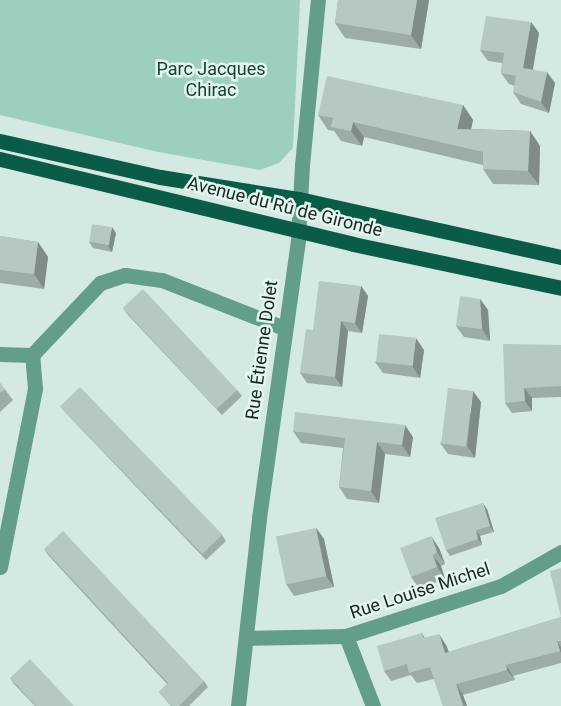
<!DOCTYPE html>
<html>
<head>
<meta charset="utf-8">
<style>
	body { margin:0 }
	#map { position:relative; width:561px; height:706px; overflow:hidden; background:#d4e9e1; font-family:Roboto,sans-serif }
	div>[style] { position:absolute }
	.green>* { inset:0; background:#9ccfbe }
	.minor>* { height:15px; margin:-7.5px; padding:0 7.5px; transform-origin:7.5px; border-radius:7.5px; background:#639e8b }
	.major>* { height:15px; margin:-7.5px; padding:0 7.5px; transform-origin:7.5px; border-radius:7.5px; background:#0a5b48 }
	.wall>* { inset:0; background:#9cada7 }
	.shaded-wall>* { inset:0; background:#7f8d88 }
	.building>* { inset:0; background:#b5c9c2; transform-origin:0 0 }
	span { translate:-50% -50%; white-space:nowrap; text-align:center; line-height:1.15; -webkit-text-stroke:5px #e1f6ee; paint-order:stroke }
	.park-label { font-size:18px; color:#194135 }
	.street-label { font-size:18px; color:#1d2522 }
</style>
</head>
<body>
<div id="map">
	<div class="green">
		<div style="clip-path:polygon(0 0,300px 0,293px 148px,279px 163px,260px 170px,158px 152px,0 115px)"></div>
	</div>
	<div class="minor">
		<div style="left:0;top:354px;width:32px;rotate:2deg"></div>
		<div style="left:32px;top:355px;width:99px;rotate:-46.6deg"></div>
		<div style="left:100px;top:283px;width:26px;rotate:-18deg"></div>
		<div style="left:125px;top:275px;width:37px;rotate:8deg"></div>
		<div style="left:162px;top:280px;width:131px;rotate:21.5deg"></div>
		<div style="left:0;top:567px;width:182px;rotate:-78.9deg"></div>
		<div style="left:35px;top:388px;width:33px;rotate:-95deg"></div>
		<div style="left:346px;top:636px;width:75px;rotate:68.9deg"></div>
		<div style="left:247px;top:638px;width:99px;rotate:-1.2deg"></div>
		<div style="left:346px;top:636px;width:163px;rotate:-17.9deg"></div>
		<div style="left:501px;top:586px;width:69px;rotate:-29.5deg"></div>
		<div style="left:238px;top:706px;width:189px;rotate:-83.6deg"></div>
		<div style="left:259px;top:518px;width:282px;rotate:-82deg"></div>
		<div style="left:298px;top:239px;width:74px;rotate:-86.9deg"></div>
		<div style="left:302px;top:165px;width:166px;rotate:-84.5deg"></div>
	</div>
	<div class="major">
		<div style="left:0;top:141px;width:164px;rotate:12.7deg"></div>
		<div style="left:160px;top:177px;width:141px;rotate:9deg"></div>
		<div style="left:299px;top:199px;width:268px;rotate:12.5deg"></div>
		<div style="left:0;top:159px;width:363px;rotate:13.5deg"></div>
		<div style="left:353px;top:244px;width:213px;rotate:11.9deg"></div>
	</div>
	<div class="wall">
		<div style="clip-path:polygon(338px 0,429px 0,421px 49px,345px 38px,335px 23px)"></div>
		<div style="clip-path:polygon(531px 22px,539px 33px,533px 69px,555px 83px,549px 113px,521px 104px,513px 92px,515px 86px,509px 84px,501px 73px,502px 63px,488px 61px,480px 50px)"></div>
		<div style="clip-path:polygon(463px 105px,473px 120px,471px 129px,530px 131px,540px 146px,539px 185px,493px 184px,483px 169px,483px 165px,364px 137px,362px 146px,341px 141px,334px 131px,328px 130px,318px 115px)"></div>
		<div style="clip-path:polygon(116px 233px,112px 252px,93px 248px,89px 242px)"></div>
		<div style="clip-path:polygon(0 236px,38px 242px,48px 257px,44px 289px,0 283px)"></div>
		<div style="clip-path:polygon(361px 286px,368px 296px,362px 333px,348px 331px,342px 387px,307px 383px,300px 373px,313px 330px)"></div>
		<div style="clip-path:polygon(480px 299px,488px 310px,490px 341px,464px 337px,456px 326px)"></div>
		<div style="clip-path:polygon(123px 308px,237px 390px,242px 396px,222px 415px,127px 314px)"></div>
		<div style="clip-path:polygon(561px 345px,561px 397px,532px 398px,532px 411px,512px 413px,505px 403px)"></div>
		<div style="clip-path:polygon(424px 350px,420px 378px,383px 373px,375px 362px)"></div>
		<div style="clip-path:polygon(0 383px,13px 400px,0 412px)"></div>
		<div style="clip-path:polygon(481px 402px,475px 458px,448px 454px,440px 443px)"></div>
		<div style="clip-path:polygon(59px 405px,222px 535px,226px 541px,206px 560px,64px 411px)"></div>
		<div style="clip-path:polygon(293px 431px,413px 437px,410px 457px,385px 454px,379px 503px,347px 499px,339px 487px,343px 448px,301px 443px)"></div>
		<div style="clip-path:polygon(487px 509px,494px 532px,480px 536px,482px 545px,450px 556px,446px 550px)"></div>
		<div style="clip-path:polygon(316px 528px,324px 539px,334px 587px,294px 596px,286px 584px)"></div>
		<div style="clip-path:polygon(439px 548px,445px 564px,441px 566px,445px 579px,419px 588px,411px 577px)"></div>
		<div style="clip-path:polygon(44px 549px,204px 681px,208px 687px,189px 706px,171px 706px,159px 692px,167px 684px,48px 555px)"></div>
		<div style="clip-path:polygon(561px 568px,561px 663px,513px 676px,515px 680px,463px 695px,467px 706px,443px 706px,434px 679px,417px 683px,411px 675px,391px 681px,384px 671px,422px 633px,425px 638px,446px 645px,449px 652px,561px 617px)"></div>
		<div style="clip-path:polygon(10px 678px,74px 706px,35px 706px,14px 684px)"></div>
	</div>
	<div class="shaded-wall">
		<div style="clip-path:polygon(417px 0,429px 0,421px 49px,411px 35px)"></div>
		<div style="clip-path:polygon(531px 22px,539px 33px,531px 79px,523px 68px)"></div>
		<div style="clip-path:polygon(547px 72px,555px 83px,549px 113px,541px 102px)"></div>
		<div style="clip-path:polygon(463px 105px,473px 120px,468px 143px,457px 129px)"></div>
		<div style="clip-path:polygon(353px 122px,364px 137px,362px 146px,351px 131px)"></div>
		<div style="clip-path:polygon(530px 131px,540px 146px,539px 185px,528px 171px)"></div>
		<div style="clip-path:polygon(112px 227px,116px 233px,112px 252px,108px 246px)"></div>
		<div style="clip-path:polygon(38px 242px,48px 257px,44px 289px,34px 274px)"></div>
		<div style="clip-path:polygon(361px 286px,368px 296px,362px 333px,355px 323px)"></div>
		<div style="clip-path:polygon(480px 299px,488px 310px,490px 341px,482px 329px)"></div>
		<div style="clip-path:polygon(341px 321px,348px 331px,342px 387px,335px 377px)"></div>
		<div style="clip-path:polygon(416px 338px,424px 350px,420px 378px,412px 366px)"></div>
		<div style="clip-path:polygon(524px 388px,532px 398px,532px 411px,525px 401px)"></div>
		<div style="clip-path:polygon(473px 391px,481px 402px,475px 458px,467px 446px)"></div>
		<div style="clip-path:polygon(405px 425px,413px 437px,410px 457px,402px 445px)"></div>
		<div style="clip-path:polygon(377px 442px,385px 454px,379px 503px,371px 491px)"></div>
		<div style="clip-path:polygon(483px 503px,487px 509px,494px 532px,490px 526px)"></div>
		<div style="clip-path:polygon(316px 528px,324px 539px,334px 587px,326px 576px)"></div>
		<div style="clip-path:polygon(476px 530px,480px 536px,482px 545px,478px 539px)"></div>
		<div style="clip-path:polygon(431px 536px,439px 548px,445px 564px,437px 552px)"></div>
		<div style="clip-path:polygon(433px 555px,441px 566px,445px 579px,437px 567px)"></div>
		<div style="clip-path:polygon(439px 634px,446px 645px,453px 663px,445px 653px)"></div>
		<div style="clip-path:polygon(557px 641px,561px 647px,561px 653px,560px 651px)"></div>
		<div style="clip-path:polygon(506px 665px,513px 676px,515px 680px,507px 670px)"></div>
		<div style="clip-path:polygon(456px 684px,463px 695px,467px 706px,463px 705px)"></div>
	</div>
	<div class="building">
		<div style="clip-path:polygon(338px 0,417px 0,411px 35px,335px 23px)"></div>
		<div style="clip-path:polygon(486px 16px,531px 22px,523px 68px,547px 72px,541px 102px,513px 92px,516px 76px,501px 73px,504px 53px,480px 50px)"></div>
		<div style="clip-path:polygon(327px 76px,463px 105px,457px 129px,530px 131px,528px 171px,483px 169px,483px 152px,353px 122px,351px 131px,331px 127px,333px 118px,318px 115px)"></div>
		<div style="left:92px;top:224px;width:20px;height:18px;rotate:9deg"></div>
		<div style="clip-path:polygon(0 236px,38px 242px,34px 274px,0 270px)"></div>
		<div style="clip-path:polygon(319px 281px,361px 286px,355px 323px,341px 321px,335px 377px,300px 373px,306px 329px,313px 330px)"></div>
		<div style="left:143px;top:289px;width:138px;height:28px;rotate:47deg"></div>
		<div style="clip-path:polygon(460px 296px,480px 299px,482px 329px,456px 326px)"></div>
		<div style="left:379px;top:334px;width:37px;height:28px;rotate:6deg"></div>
		<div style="clip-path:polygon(503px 344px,561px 345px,561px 386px,524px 388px,525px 401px,505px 403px)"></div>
		<div style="clip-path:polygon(0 383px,5px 389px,0 393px)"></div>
		<div style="left:80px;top:387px;width:205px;height:28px;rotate:46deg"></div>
		<div style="left:448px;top:388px;width:25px;height:56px;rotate:7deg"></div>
		<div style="clip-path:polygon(295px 412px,405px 425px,402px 445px,377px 442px,371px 491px,339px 487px,345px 438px,293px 431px)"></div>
		<div style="clip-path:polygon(483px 503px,490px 526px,476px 530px,478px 539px,446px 550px,435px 518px)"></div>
		<div style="left:316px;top:528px;width:49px;height:41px;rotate:78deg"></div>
		<div style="clip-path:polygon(63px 531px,204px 681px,179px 706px,172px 706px,159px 692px,168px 683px,44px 549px)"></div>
		<div style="clip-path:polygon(431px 536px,437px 552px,433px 555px,437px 567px,411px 577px,400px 548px)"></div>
		<div style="clip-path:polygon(561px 568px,561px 641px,557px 641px,560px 651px,506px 665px,507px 670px,456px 684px,463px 705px,461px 706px,443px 706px,430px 667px,409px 673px,407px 664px,384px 671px,377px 646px,422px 633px,423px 638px,439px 634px,445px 653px,561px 617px,550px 571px)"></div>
		<div style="clip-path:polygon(30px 659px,74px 706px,36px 706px,10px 678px)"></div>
	</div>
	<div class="park-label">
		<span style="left:211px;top:80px">Parc Jacques<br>Chirac</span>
	</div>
	<div class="street-label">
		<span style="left:285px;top:207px;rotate:14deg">Avenue du Rû de Gironde</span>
		<span style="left:262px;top:350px;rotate:-82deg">Rue Étienne Dolet</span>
		<span style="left:420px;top:591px;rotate:-18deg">Rue Louise Michel</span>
	</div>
</div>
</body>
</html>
